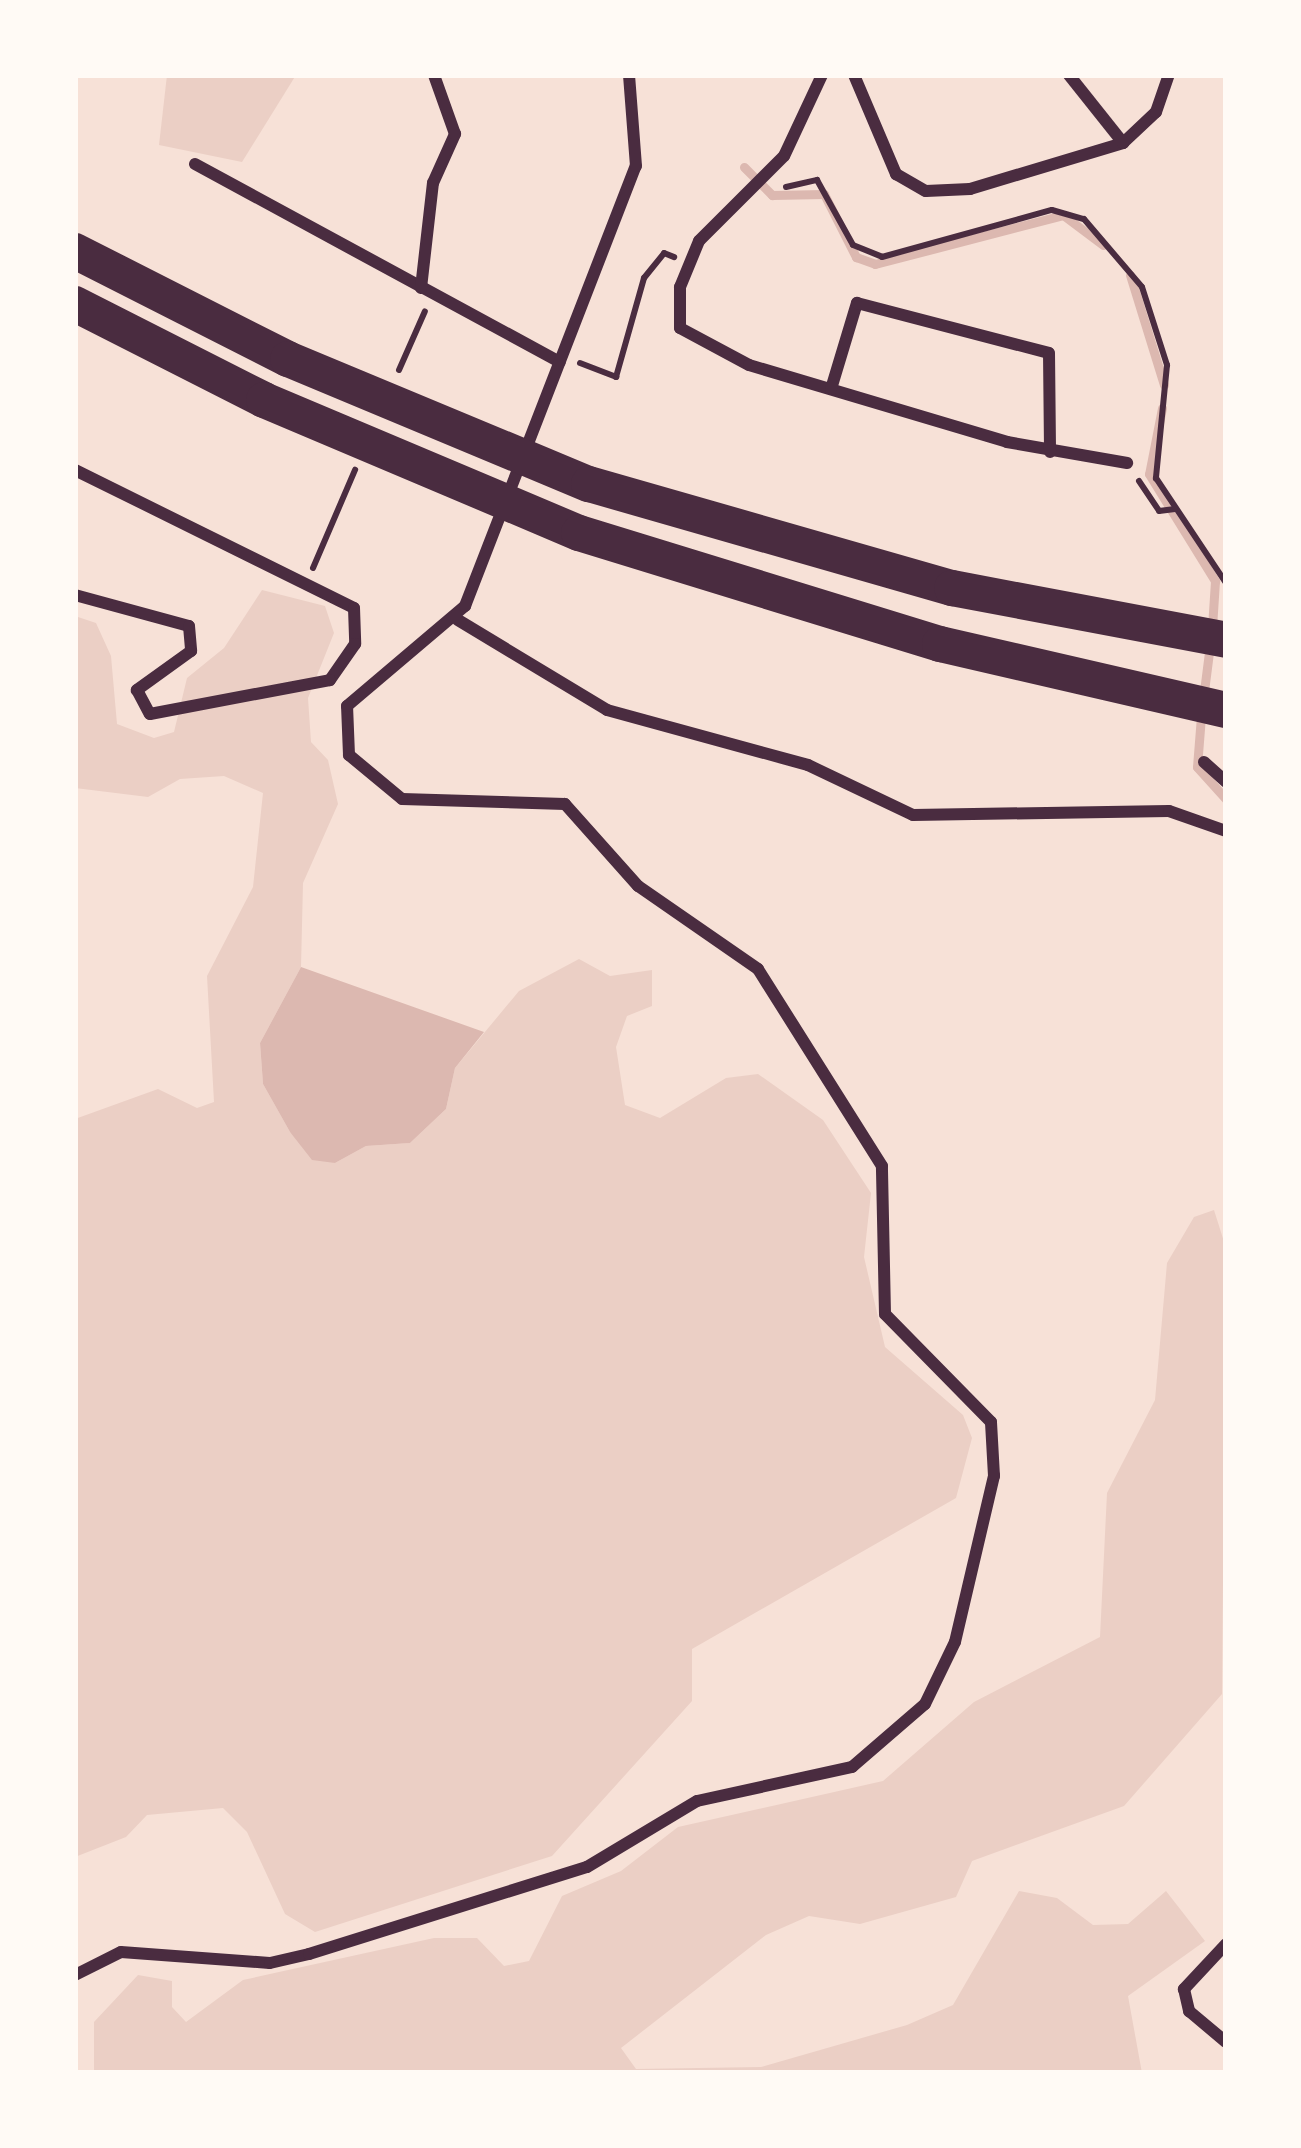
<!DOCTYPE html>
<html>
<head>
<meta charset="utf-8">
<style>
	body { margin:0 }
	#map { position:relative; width:1301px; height:2148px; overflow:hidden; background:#f7e1d7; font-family:Arial,sans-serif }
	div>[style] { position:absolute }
	.green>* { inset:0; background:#ebcfc5 }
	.water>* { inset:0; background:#dcb8b0 }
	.stream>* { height:9px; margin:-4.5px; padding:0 4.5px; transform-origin:4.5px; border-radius:4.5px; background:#dcb8b0 }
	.path>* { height:6px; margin:-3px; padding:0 3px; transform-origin:3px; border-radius:3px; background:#4a2c40 }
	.minor>* { height:12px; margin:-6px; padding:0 6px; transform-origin:6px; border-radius:6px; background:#4a2c40 }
	.motorway>* { height:36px; margin:-18px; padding:0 18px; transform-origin:18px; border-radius:18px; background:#4a2c40 }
	span { translate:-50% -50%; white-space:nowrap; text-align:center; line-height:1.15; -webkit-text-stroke:9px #fffaf5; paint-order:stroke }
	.frame { position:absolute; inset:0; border:78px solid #fffaf5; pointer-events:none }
</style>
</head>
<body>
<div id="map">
	<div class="green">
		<div style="clip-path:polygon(167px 75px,296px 75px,242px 162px,159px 145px)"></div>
		<div style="clip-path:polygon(262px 590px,325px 606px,334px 633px,308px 698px,311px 742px,328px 760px,338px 804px,303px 883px,301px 967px,260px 1043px,263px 1084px,290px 1132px,335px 1163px,366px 1146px,410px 1143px,446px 1109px,455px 1068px,519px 991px,579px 959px,610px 976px,652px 970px,652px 1006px,627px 1016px,616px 1047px,625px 1105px,660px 1118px,726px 1078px,758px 1074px,823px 1120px,871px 1193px,864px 1257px,885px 1347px,963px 1415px,972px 1438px,956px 1498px,692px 1649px,692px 1701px,552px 1856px,315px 1932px,285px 1914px,247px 1832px,223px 1808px,147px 1815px,126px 1837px,75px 1857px,75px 1119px,158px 1089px,197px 1108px,214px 1102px,207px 976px,253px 887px,263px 793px,224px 776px,180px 779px,148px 797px,75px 788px,75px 616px,96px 623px,111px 656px,117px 724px,154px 738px,174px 732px,187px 678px,224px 648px)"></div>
		<div style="clip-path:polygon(1214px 1210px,1226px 1248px,1222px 1694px,1124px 1806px,972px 1861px,956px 1897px,860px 1924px,809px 1916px,766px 1935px,621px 2048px,636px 2069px,761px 2067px,907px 2025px,953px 2005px,1019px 1891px,1057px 1898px,1093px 1925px,1128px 1924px,1166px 1891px,1205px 1941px,1128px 1996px,1142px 2073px,94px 2073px,94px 2022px,138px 1975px,172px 1981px,172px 2007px,186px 2022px,243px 1980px,434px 1938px,477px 1938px,504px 1966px,529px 1961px,562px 1896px,621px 1871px,678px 1827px,883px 1781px,974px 1702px,1100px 1637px,1107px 1493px,1155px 1400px,1167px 1263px,1194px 1217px)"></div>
	</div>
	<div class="water">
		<div style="clip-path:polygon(301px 967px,484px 1032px,455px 1068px,446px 1109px,410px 1143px,366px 1146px,335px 1163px,312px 1160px,290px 1132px,263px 1084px,260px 1043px)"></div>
	</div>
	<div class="stream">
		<div style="left:744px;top:167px;width:40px;rotate:45deg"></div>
		<div style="left:772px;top:195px;width:52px;rotate:-1.1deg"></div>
		<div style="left:824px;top:194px;width:71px;rotate:63.1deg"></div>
		<div style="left:856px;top:257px;width:20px;rotate:20deg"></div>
		<div style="left:875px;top:264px;width:194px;rotate:-14.6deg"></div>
		<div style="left:1063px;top:215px;width:50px;rotate:36.9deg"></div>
		<div style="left:1130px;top:275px;width:115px;rotate:72.8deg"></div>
		<div style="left:1162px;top:408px;width:67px;rotate:101.1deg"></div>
		<div style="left:1149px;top:474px;width:126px;rotate:58.3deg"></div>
		<div style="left:1215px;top:581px;width:46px;rotate:93.7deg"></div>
		<div style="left:1203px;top:699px;width:55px;rotate:-82.7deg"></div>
		<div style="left:1201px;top:716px;width:51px;rotate:94.5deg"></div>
		<div style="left:1197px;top:767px;width:43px;rotate:47.8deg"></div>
	</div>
	<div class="path">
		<div style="left:786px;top:187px;width:32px;rotate:-13deg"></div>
		<div style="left:817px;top:180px;width:74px;rotate:61deg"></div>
		<div style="left:853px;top:245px;width:31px;rotate:22deg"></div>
		<div style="left:882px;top:257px;width:176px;rotate:-15.5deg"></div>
		<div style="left:1052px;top:210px;width:33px;rotate:16deg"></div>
		<div style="left:1084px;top:219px;width:89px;rotate:49.5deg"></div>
		<div style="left:1142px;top:287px;width:82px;rotate:72.2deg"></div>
		<div style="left:1167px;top:365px;width:114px;rotate:95.6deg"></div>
		<div style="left:1156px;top:478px;width:126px;rotate:56.3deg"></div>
		<div style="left:580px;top:363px;width:39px;rotate:21deg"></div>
		<div style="left:616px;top:377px;width:103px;rotate:-74.2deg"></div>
		<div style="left:644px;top:278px;width:32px;rotate:-51deg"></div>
		<div style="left:664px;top:253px;width:11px;rotate:22deg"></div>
		<div style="left:399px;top:370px;width:64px;rotate:-66.2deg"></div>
		<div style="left:1139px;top:481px;width:36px;rotate:56deg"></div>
		<div style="left:1159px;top:511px;width:16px;rotate:-7deg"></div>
		<div style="left:313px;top:568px;width:107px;rotate:-66.8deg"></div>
	</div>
	<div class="minor">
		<div style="left:822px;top:75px;width:89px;rotate:115.1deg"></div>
		<div style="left:784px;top:156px;width:120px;rotate:135deg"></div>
		<div style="left:699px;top:241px;width:50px;rotate:112.4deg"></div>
		<div style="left:680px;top:287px;width:41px;rotate:90deg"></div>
		<div style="left:680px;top:328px;width:78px;rotate:28.2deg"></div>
		<div style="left:749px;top:365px;width:269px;rotate:16.6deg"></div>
		<div style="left:1007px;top:442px;width:122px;rotate:9.9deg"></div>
		<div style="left:854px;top:75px;width:108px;rotate:67deg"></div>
		<div style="left:896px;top:174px;width:34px;rotate:30deg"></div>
		<div style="left:926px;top:191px;width:44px;rotate:-2.6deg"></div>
		<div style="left:970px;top:189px;width:160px;rotate:-16.7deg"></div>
		<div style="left:1123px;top:143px;width:45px;rotate:-43.2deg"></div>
		<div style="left:1156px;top:112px;width:39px;rotate:-71deg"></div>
		<div style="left:1069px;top:75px;width:87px;rotate:51.5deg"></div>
		<div style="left:195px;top:164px;width:415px;rotate:28.5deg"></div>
		<div style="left:421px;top:288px;width:106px;rotate:-83.5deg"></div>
		<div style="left:433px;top:183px;width:54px;rotate:-65.8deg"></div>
		<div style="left:455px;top:134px;width:63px;rotate:-109.6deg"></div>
		<div style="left:831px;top:389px;width:90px;rotate:-73.2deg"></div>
		<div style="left:857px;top:303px;width:198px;rotate:14.6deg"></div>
		<div style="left:1049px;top:353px;width:99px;rotate:89.4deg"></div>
		<div style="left:75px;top:470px;width:311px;rotate:26.3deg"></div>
		<div style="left:354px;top:608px;width:36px;rotate:88deg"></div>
		<div style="left:355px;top:644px;width:44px;rotate:124.8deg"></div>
		<div style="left:75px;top:595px;width:118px;rotate:15.2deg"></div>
		<div style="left:189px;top:626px;width:25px;rotate:85deg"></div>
		<div style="left:191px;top:651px;width:67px;rotate:144.2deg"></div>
		<div style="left:137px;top:690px;width:27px;rotate:62deg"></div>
		<div style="left:150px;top:714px;width:183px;rotate:-10.7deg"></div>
		<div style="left:458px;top:620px;width:174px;rotate:31.1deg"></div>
		<div style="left:607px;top:710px;width:208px;rotate:15.3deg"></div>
		<div style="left:808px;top:765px;width:116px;rotate:25.5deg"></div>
		<div style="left:913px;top:815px;width:256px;rotate:-0.9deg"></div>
		<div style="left:1169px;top:811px;width:60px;rotate:19.3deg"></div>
		<div style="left:1204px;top:762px;width:30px;rotate:42deg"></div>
		<div style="left:1226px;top:1944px;width:62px;rotate:133deg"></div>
		<div style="left:1184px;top:1989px;width:23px;rotate:77deg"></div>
		<div style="left:1189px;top:2011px;width:48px;rotate:40deg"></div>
		<div style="left:75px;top:1975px;width:51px;rotate:-26.6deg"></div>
		<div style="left:121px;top:1952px;width:149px;rotate:4.2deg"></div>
		<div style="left:270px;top:1963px;width:40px;rotate:-13deg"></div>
		<div style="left:309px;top:1954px;width:291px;rotate:-17.4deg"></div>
		<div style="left:587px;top:1867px;width:128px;rotate:-31deg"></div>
		<div style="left:697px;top:1801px;width:159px;rotate:-12.4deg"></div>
		<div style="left:852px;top:1767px;width:96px;rotate:-40.8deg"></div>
		<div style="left:925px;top:1704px;width:69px;rotate:-64.2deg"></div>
		<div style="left:955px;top:1642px;width:171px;rotate:-76.8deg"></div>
		<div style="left:994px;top:1476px;width:54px;rotate:-93.2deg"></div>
		<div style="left:991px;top:1422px;width:151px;rotate:-134.5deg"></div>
		<div style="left:885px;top:1314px;width:148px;rotate:-91.2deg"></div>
		<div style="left:882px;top:1166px;width:233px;rotate:-122.2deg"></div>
		<div style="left:758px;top:969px;width:146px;rotate:-145.3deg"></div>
		<div style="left:638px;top:886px;width:110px;rotate:-131.7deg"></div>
		<div style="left:565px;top:804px;width:163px;rotate:-178.2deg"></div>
		<div style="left:402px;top:799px;width:69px;rotate:-140.3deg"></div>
		<div style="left:349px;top:755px;width:49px;rotate:-92.3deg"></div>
		<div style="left:347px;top:706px;width:155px;rotate:-40.3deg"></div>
		<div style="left:465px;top:606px;width:472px;rotate:-68.8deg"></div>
		<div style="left:636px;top:166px;width:91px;rotate:-94.4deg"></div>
	</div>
	<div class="motorway">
		<div style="left:75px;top:251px;width:239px;rotate:26.9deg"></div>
		<div style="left:288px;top:359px;width:326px;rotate:22.6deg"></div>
		<div style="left:589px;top:484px;width:378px;rotate:16deg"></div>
		<div style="left:952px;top:588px;width:279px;rotate:10.7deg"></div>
		<div style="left:75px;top:304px;width:212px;rotate:26.9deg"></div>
		<div style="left:264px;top:400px;width:342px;rotate:22.9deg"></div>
		<div style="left:579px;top:533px;width:378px;rotate:17.1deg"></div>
		<div style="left:940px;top:644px;width:294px;rotate:13deg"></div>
	</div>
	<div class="frame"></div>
</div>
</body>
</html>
